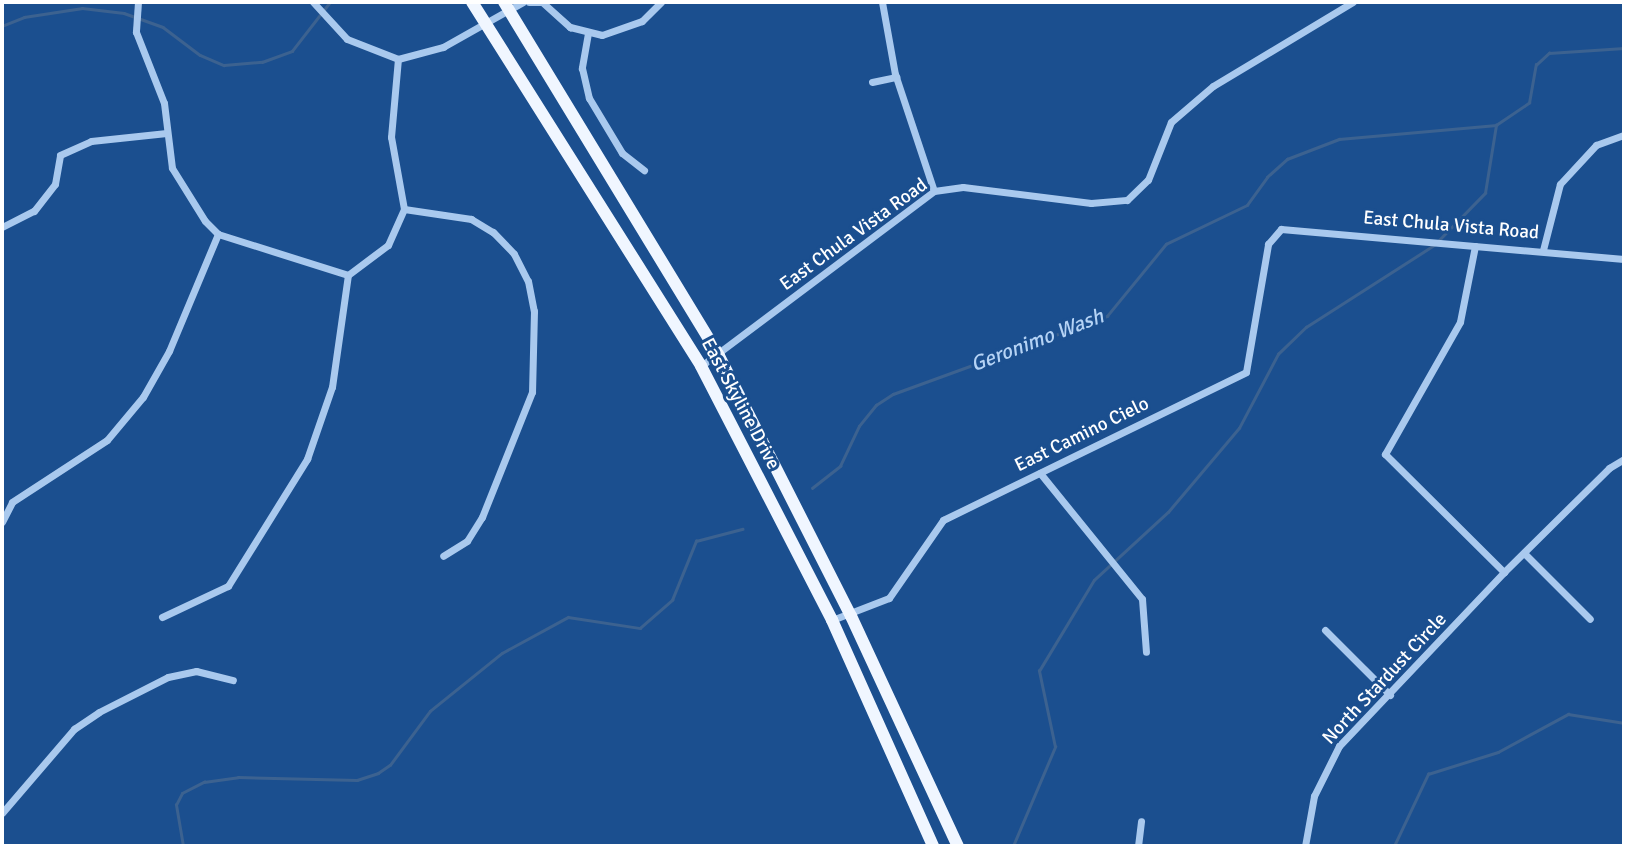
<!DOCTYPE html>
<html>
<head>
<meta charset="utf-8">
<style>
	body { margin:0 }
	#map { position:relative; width:1626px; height:848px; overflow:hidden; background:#1b4f8f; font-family:Signika,sans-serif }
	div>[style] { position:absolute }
	.stream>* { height:2.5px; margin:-1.25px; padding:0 1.25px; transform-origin:1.25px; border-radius:1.25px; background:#3c6290 }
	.street>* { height:7px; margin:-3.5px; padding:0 3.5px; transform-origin:3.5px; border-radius:3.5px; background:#a9c9ee }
	.primary>* { height:12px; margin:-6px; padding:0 6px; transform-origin:6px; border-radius:6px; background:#f0f6ff }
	span { translate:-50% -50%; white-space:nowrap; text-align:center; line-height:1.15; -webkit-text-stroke:6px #1b4f8f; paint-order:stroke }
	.street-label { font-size:19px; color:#fff }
	.water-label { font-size:21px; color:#b5d3f5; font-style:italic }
	.frame { position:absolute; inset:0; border:4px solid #fff; pointer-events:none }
</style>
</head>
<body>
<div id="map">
	<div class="stream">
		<div style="left:2px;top:26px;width:24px;rotate:-22deg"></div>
		<div style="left:24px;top:17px;width:59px;rotate:-8.8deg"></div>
		<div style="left:82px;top:8px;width:42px;rotate:6.8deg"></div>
		<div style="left:124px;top:13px;width:41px;rotate:19.7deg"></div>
		<div style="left:163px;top:27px;width:46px;rotate:37.1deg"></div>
		<div style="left:200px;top:55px;width:26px;rotate:23deg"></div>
		<div style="left:224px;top:65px;width:38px;rotate:-5deg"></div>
		<div style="left:262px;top:62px;width:32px;rotate:-20deg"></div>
		<div style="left:292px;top:51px;width:62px;rotate:-52.2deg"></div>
		<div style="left:1439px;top:240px;width:66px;rotate:-45.6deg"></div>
		<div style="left:1485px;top:193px;width:69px;rotate:-80.8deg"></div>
		<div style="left:812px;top:488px;width:36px;rotate:-38deg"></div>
		<div style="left:840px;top:466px;width:44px;rotate:-64.6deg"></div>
		<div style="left:859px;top:426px;width:27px;rotate:-51deg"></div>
		<div style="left:876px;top:405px;width:20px;rotate:-33deg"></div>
		<div style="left:893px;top:394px;width:228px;rotate:-20deg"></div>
		<div style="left:1107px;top:316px;width:93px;rotate:-50.7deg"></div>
		<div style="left:1166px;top:244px;width:90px;rotate:-25.7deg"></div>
		<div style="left:1247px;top:205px;width:34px;rotate:-54deg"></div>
		<div style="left:1267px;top:177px;width:27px;rotate:-42deg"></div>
		<div style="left:1287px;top:159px;width:56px;rotate:-21deg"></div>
		<div style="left:1339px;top:139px;width:158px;rotate:-5.1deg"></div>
		<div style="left:1496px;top:125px;width:40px;rotate:-34deg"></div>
		<div style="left:1529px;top:103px;width:39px;rotate:-80deg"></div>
		<div style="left:1536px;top:65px;width:18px;rotate:-43deg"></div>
		<div style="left:1549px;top:53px;width:75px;rotate:-3.8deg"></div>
		<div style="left:183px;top:846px;width:42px;rotate:-99.7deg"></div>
		<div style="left:176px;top:805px;width:13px;rotate:-63deg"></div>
		<div style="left:182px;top:793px;width:25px;rotate:-27deg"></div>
		<div style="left:204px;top:782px;width:34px;rotate:-8deg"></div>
		<div style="left:238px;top:777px;width:119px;rotate:1.4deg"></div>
		<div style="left:357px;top:780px;width:22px;rotate:-18deg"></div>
		<div style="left:378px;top:773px;width:14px;rotate:-34deg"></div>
		<div style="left:390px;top:765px;width:67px;rotate:-53.5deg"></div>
		<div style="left:430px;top:711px;width:92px;rotate:-38.9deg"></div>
		<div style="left:502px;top:653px;width:75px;rotate:-28.6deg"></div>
		<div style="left:568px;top:617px;width:73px;rotate:8.7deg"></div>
		<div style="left:640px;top:628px;width:43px;rotate:-41.2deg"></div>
		<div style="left:672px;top:600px;width:64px;rotate:-67.9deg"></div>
		<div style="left:696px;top:541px;width:48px;rotate:-14.6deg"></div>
		<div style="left:1013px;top:846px;width:108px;rotate:-67deg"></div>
		<div style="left:1055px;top:747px;width:78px;rotate:-101.9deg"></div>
		<div style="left:1039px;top:671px;width:106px;rotate:-58.9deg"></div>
		<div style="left:1094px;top:580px;width:100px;rotate:-42.6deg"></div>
		<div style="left:1168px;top:512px;width:110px;rotate:-49.8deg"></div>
		<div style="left:1239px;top:428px;width:84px;rotate:-62.2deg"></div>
		<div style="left:1278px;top:354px;width:39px;rotate:-44deg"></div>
		<div style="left:1306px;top:327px;width:152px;rotate:-32.6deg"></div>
		<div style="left:1394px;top:846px;width:80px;rotate:-64.7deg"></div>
		<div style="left:1428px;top:774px;width:73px;rotate:-17.4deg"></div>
		<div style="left:1498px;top:752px;width:80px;rotate:-28.5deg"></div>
		<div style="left:1568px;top:714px;width:57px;rotate:9.1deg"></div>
	</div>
	<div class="street">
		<div style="left:138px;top:2px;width:30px;rotate:94deg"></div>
		<div style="left:136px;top:32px;width:76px;rotate:68.5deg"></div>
		<div style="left:164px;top:103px;width:65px;rotate:83deg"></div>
		<div style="left:172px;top:168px;width:62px;rotate:58.1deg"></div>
		<div style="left:205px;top:221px;width:18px;rotate:45deg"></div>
		<div style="left:218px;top:234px;width:136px;rotate:17.5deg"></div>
		<div style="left:313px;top:2px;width:50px;rotate:47.4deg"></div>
		<div style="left:347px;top:39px;width:55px;rotate:21.4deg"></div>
		<div style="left:398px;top:59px;width:47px;rotate:-14.9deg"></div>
		<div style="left:443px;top:47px;width:92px;rotate:-29.4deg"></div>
		<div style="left:529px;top:2px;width:13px"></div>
		<div style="left:542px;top:2px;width:38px;rotate:42deg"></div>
		<div style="left:570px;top:27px;width:33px;rotate:14deg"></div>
		<div style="left:602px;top:35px;width:42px;rotate:-19.3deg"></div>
		<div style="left:642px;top:21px;width:27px;rotate:-45deg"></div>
		<div style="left:882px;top:2px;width:73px;rotate:79.8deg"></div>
		<div style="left:895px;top:74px;width:123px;rotate:71.6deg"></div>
		<div style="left:588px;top:33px;width:36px;rotate:100deg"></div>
		<div style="left:582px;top:68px;width:31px;rotate:77deg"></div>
		<div style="left:589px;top:98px;width:64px;rotate:59deg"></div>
		<div style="left:622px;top:153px;width:28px;rotate:38deg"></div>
		<div style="left:872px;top:82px;width:25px;rotate:-12deg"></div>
		<div style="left:404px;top:209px;width:68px;rotate:8.5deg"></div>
		<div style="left:471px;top:219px;width:26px;rotate:31deg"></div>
		<div style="left:493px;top:232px;width:30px;rotate:46deg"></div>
		<div style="left:514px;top:254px;width:30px;rotate:63deg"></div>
		<div style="left:528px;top:281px;width:31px;rotate:79deg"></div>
		<div style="left:534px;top:311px;width:81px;rotate:91.4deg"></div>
		<div style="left:532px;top:392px;width:135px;rotate:111.8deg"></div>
		<div style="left:482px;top:517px;width:28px;rotate:122deg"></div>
		<div style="left:467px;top:541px;width:28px;rotate:148deg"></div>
		<div style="left:2px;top:227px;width:36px;rotate:-27deg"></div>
		<div style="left:34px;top:211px;width:34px;rotate:-52deg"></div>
		<div style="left:55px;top:184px;width:29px;rotate:-80deg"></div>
		<div style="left:60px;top:155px;width:34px;rotate:-24deg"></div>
		<div style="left:91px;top:141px;width:76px;rotate:-6deg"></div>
		<div style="left:1475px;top:246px;width:77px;rotate:101.2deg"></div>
		<div style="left:1460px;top:322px;width:152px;rotate:119.6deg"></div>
		<div style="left:1385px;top:454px;width:168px;rotate:44.8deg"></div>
		<div style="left:1543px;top:250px;width:68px;rotate:-75.6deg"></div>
		<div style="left:1560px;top:184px;width:53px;rotate:-47.3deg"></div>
		<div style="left:1596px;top:145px;width:30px;rotate:-20deg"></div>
		<div style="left:348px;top:275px;width:50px;rotate:-36.9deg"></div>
		<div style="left:388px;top:245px;width:39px;rotate:-66deg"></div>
		<div style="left:404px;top:209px;width:73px;rotate:-100.2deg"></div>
		<div style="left:391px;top:137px;width:78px;rotate:-84.9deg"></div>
		<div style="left:701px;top:366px;width:291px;rotate:-36.9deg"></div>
		<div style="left:934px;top:191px;width:29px;rotate:-8deg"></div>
		<div style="left:963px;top:187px;width:129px;rotate:7.1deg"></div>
		<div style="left:1091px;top:203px;width:36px;rotate:-5deg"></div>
		<div style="left:1127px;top:200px;width:29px;rotate:-44deg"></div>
		<div style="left:1148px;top:180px;width:62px;rotate:-68.4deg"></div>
		<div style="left:1171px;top:122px;width:55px;rotate:-40.6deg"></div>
		<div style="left:1213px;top:86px;width:163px;rotate:-31deg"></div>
		<div style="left:1040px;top:473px;width:162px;rotate:51deg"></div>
		<div style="left:1142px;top:599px;width:53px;rotate:85.7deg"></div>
		<div style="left:2px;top:522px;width:22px;rotate:-63deg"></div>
		<div style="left:12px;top:502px;width:113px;rotate:-33.1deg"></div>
		<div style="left:107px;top:440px;width:56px;rotate:-50.1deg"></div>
		<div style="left:143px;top:397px;width:53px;rotate:-60.5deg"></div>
		<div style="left:169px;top:351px;width:127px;rotate:-67.3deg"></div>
		<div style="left:1524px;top:553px;width:93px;rotate:45deg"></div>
		<div style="left:162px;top:617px;width:73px;rotate:-25.2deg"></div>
		<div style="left:228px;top:586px;width:150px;rotate:-58.1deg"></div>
		<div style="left:307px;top:459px;width:76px;rotate:-70.9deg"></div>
		<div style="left:332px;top:387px;width:113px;rotate:-81.9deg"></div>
		<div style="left:832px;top:620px;width:61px;rotate:-21.1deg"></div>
		<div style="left:889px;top:598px;width:95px;rotate:-55.3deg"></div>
		<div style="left:943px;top:520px;width:337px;rotate:-26deg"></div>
		<div style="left:1246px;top:372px;width:130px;rotate:-80.2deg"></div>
		<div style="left:1268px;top:244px;width:20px;rotate:-49deg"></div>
		<div style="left:1281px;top:229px;width:344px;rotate:5deg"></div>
		<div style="left:1325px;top:630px;width:92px;rotate:45deg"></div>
		<div style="left:2px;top:813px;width:111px;rotate:-49.4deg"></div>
		<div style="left:74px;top:729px;width:30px;rotate:-34deg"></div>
		<div style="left:99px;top:712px;width:77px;rotate:-26.9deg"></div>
		<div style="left:168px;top:677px;width:29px;rotate:-12deg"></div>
		<div style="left:196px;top:671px;width:38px;rotate:14deg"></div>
		<div style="left:1138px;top:846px;width:25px;rotate:-83deg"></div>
		<div style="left:1305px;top:846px;width:51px;rotate:-79.8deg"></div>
		<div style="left:1314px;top:796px;width:56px;rotate:-63.4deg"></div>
		<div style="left:1339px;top:746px;width:240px;rotate:-46.5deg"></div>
		<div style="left:1504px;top:572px;width:148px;rotate:-44.7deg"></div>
		<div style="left:1609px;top:468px;width:17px;rotate:-31deg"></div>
	</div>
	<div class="primary">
		<div style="left:472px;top:2px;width:430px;rotate:57.8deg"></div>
		<div style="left:701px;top:366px;width:286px;rotate:62.7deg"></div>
		<div style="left:832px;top:620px;width:248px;rotate:65.9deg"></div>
		<div style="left:504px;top:2px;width:414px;rotate:58.7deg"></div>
		<div style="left:719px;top:356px;width:292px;rotate:63.1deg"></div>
		<div style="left:851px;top:616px;width:254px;rotate:65.1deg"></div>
	</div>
	<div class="street-label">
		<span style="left:1451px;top:226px;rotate:5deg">East Chula Vista Road</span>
		<span style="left:854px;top:235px;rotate:-36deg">East Chula Vista Road</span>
		<span style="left:740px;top:404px;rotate:62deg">East Skyline Drive</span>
		<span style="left:1082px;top:435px;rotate:-26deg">East Camino Cielo</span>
		<span style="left:1385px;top:679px;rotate:-47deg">North Stardust Circle</span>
	</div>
	<div class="water-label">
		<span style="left:1037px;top:340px;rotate:-21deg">Geronimo Wash</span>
	</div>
	<div class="frame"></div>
</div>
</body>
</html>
